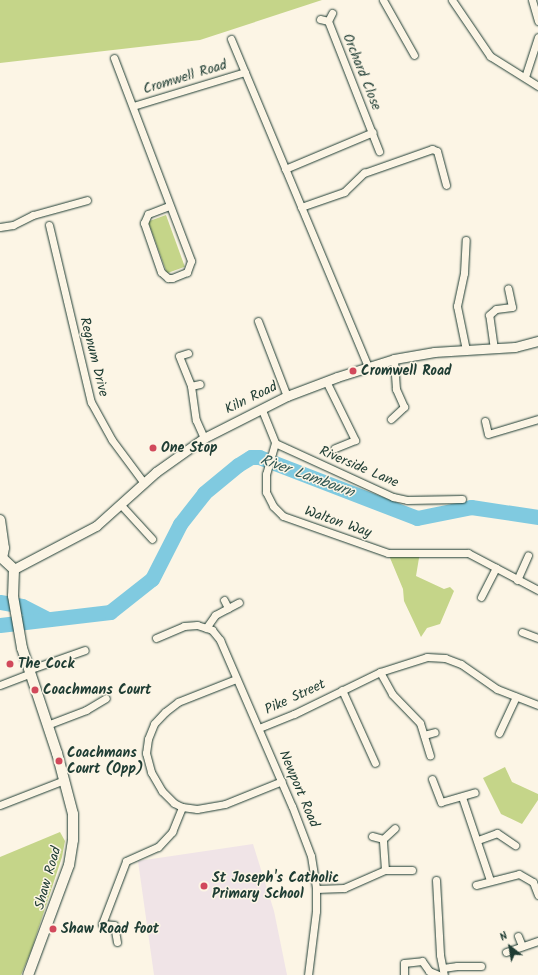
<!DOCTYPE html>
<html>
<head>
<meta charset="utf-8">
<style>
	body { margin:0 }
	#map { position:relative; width:538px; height:975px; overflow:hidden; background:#fcf5e5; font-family:Kalam,sans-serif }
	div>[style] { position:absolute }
	.built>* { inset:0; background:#f0e4e7 }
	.green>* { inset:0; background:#c5d589; transform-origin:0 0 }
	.river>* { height:15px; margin:-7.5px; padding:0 7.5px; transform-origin:7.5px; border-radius:7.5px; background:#80cae0 }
	.roads { filter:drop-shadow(0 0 1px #1f3d34) drop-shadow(0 0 1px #1f3d34) }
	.minor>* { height:7px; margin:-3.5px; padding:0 3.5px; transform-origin:3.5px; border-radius:3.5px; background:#fcf5e5 }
	.tertiary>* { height:9px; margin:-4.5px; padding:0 4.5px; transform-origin:4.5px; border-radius:4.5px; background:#fcf5e5 }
	.secondary>* { height:10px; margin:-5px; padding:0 5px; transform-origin:5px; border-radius:5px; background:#fcf5e5 }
	.dots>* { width:11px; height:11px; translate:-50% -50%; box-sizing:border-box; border:2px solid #fcf5e5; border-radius:50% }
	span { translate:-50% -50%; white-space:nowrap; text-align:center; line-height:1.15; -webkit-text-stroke:3px #fcf5e5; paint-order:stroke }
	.street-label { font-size:14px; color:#1f3d34 }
	.poi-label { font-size:14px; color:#1f3d34; font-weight:700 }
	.left { translate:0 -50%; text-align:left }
	.water-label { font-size:15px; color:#325956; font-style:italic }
	.north { position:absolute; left:490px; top:927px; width:40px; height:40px; -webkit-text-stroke:3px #fcf5e5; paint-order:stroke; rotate:329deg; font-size:11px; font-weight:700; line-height:16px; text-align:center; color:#1f3d34 }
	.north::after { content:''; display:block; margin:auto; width:14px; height:18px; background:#1f3d34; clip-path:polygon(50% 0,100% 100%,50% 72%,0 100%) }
</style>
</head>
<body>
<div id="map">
	<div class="built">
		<div style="clip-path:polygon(253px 844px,274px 911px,287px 975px,154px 975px,138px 861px)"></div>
	</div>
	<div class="green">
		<div style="clip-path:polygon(0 0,322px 0,200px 40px,0 63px)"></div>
		<div style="left:166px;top:215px;width:55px;height:19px;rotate:70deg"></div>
		<div style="clip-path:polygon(420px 552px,416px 576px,444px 589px,450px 587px,454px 591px,440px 624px,427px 628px,421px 637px,404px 601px,403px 589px,388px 553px)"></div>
		<div style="clip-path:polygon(505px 767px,512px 782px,538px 794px,538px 800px,522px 824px,501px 814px,483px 778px)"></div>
		<div style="clip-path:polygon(60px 832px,65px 841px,62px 857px,31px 951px,21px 975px,0 975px,0 857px)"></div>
	</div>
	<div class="river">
		<div style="left:0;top:602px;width:22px;rotate:10deg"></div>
		<div style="left:22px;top:606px;width:28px;rotate:27deg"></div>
		<div style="left:0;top:625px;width:111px;rotate:-6.7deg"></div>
		<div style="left:110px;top:612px;width:53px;rotate:-38.2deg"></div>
		<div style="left:152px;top:579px;width:62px;rotate:-63deg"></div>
		<div style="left:180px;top:524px;width:39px;rotate:-52deg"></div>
		<div style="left:204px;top:493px;width:44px;rotate:-39.5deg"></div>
		<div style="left:238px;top:465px;width:15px;rotate:-32deg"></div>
		<div style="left:251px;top:457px;width:8px"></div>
		<div style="left:259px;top:457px;width:169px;rotate:21.1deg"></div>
		<div style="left:417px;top:518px;width:55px;rotate:-11.5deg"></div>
		<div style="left:471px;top:507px;width:68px;rotate:8.5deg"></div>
	</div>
	<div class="roads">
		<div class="minor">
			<div style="left:383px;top:0;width:63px;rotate:60.6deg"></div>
			<div style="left:452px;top:0;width:68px;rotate:55.8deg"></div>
			<div style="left:490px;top:56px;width:57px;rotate:32deg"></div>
			<div style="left:532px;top:0;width:22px;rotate:74deg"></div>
			<div style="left:320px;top:19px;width:8px;rotate:14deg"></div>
			<div style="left:328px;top:21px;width:140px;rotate:68.6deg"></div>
			<div style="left:328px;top:21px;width:9px;rotate:-63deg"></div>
			<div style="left:231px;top:39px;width:355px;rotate:67.3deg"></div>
			<div style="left:114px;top:58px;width:217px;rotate:69.2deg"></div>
			<div style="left:191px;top:261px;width:12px;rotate:110deg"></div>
			<div style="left:187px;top:272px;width:16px;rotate:158deg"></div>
			<div style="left:172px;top:278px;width:4px;rotate:180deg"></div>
			<div style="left:168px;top:278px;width:9px;rotate:-139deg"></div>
			<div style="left:161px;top:272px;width:52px;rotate:-109.1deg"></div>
			<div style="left:144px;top:223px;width:10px;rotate:-66deg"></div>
			<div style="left:148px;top:214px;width:22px;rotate:-21deg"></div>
			<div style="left:525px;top:77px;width:42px;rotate:-72deg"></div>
			<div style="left:133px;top:106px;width:117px;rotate:-16.9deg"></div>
			<div style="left:285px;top:169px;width:95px;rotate:-22.8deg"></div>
			<div style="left:301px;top:207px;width:46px;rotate:-19.2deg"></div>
			<div style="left:344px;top:192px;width:28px;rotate:-44deg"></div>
			<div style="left:364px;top:173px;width:72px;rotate:-19.4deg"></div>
			<div style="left:432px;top:149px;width:5px;rotate:22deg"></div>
			<div style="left:437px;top:151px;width:35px;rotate:75deg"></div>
			<div style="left:49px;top:225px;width:182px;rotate:76.7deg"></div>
			<div style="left:91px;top:402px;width:43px;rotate:61.1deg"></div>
			<div style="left:112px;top:440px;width:54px;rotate:53.3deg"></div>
			<div style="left:0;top:227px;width:13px;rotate:-9deg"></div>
			<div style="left:13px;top:225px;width:22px;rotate:-27deg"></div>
			<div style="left:33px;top:215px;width:56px;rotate:-15.5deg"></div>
			<div style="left:258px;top:321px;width:80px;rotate:68.9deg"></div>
			<div style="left:494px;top:349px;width:34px;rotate:-98deg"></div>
			<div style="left:489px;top:315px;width:9px;rotate:-41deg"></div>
			<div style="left:496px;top:309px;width:16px;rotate:-7deg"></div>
			<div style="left:512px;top:307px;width:19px;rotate:-102deg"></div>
			<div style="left:466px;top:350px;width:45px;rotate:-101.6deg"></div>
			<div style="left:457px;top:306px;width:34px;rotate:-78deg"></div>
			<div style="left:464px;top:273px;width:33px;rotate:-87deg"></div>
			<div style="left:188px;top:353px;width:9px;rotate:162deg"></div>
			<div style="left:179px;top:356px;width:32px;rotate:68deg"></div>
			<div style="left:191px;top:386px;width:34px;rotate:82deg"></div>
			<div style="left:196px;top:420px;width:20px;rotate:66deg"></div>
			<div style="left:326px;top:381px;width:66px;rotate:63.8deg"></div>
			<div style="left:355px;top:440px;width:22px;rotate:158deg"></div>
			<div style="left:191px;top:386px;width:9px;rotate:-13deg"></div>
			<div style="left:262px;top:410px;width:35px;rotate:68deg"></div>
			<div style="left:275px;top:443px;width:32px;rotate:106deg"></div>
			<div style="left:266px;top:474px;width:18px;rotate:90deg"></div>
			<div style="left:266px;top:492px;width:16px;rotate:63deg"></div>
			<div style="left:273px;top:506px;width:14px;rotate:45deg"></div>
			<div style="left:283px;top:516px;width:111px;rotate:19.4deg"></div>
			<div style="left:388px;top:553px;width:80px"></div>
			<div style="left:468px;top:553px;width:79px;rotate:27.9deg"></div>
			<div style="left:391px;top:419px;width:18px;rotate:-43deg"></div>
			<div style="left:404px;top:407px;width:20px;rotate:-114deg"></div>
			<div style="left:396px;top:389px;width:30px;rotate:-94deg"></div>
			<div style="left:485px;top:421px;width:13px;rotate:77deg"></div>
			<div style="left:488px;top:434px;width:52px;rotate:-16.7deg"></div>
			<div style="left:275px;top:443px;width:130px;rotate:24.6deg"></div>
			<div style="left:393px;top:497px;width:14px;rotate:12deg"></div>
			<div style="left:407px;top:500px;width:55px;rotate:-1deg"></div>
			<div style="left:121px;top:505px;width:46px;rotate:47.6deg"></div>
			<div style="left:517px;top:580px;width:27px;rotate:-66deg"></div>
			<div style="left:481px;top:597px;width:33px;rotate:-63deg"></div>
			<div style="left:224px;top:600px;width:9px;rotate:63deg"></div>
			<div style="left:206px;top:628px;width:16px;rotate:-55deg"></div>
			<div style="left:215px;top:615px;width:27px;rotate:-28deg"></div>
			<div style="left:522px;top:632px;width:17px;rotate:21deg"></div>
			<div style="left:156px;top:638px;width:30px;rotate:-23deg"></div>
			<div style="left:184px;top:626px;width:13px;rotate:-4deg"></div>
			<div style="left:197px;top:625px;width:16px;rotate:18deg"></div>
			<div style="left:212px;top:630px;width:13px;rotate:51deg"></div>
			<div style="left:220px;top:640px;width:181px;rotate:66.6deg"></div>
			<div style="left:292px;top:806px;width:53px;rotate:69.2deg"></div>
			<div style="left:311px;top:856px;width:33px;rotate:81deg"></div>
			<div style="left:316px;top:889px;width:22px;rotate:90deg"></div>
			<div style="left:316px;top:911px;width:64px;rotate:97.1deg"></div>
			<div style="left:28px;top:670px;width:60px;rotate:-19.3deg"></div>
			<div style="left:380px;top:672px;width:25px;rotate:61deg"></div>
			<div style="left:392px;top:694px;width:40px;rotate:46deg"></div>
			<div style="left:420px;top:723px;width:34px;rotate:73deg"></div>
			<div style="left:236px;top:679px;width:62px;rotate:158.4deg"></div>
			<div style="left:178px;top:702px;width:16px;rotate:142deg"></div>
			<div style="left:165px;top:712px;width:16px;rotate:133deg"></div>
			<div style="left:154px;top:724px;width:16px;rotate:112deg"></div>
			<div style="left:148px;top:739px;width:14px;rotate:98deg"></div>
			<div style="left:146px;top:753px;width:20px;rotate:75deg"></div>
			<div style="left:151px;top:772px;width:22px;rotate:60deg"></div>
			<div style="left:162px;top:791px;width:17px;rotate:45deg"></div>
			<div style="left:174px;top:803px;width:9px;rotate:27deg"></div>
			<div style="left:182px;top:807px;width:15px;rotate:8deg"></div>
			<div style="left:197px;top:809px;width:28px;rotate:-10deg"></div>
			<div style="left:225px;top:804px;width:61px;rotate:-22deg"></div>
			<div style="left:0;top:685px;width:31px;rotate:-21deg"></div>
			<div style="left:342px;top:690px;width:80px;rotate:65.7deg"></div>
			<div style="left:47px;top:725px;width:42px;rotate:-21deg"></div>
			<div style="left:86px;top:710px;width:23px;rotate:-31deg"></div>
			<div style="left:259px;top:728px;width:38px;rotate:-22deg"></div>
			<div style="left:294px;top:714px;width:96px;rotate:-26deg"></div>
			<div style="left:380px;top:672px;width:49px;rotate:-17.7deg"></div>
			<div style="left:427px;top:657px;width:18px;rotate:3deg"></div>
			<div style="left:445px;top:658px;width:17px;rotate:21deg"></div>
			<div style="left:461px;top:664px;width:44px;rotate:34.8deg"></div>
			<div style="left:497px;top:689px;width:44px;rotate:21.3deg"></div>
			<div style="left:499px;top:733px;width:40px;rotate:-65deg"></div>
			<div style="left:424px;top:735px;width:11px;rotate:-15deg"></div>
			<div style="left:432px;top:779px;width:25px;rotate:69deg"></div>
			<div style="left:441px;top:802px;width:35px;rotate:-16deg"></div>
			<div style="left:462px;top:797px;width:88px;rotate:71.4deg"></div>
			<div style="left:0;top:805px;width:69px;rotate:-21.3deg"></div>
			<div style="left:372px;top:836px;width:11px;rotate:15deg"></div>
			<div style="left:478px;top:840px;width:20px;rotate:-20deg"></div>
			<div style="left:497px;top:833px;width:22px;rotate:34deg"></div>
			<div style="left:385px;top:870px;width:31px;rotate:-94deg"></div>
			<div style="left:383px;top:839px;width:16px;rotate:-43deg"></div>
			<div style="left:436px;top:880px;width:75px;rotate:86.9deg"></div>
			<div style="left:440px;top:955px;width:20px;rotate:79deg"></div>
			<div style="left:476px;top:885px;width:44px;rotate:-14.3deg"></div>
			<div style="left:519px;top:874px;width:16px;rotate:30deg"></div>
			<div style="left:533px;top:882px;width:14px;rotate:69deg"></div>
			<div style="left:316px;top:889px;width:28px;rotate:-2deg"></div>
			<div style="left:344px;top:888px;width:45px;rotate:-23.7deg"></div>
			<div style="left:385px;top:870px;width:27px"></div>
			<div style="left:518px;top:936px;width:11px;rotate:68deg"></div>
			<div style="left:117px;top:942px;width:17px;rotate:-100deg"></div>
			<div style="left:114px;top:925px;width:12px;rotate:-175deg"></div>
			<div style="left:102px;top:924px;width:67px;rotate:-69.1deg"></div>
			<div style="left:126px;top:861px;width:35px;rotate:-24deg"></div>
			<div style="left:158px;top:847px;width:21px;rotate:-47deg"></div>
			<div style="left:172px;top:832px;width:27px;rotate:-68deg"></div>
			<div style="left:506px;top:952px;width:34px;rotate:-19deg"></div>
			<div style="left:443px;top:968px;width:14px;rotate:-8deg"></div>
			<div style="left:457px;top:966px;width:24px"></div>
			<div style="left:404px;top:975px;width:12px;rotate:-90deg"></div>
			<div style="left:404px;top:963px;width:18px;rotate:-6deg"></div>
			<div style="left:422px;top:961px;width:12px;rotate:55deg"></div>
			<div style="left:429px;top:971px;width:11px;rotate:22deg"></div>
		</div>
		<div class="tertiary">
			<div style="left:14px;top:569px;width:93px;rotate:-27.7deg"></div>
			<div style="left:96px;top:526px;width:81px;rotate:-42deg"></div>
			<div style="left:156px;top:472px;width:59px;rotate:-35.3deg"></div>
			<div style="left:204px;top:438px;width:93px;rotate:-26.8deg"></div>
			<div style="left:287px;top:396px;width:53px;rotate:-20.8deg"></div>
			<div style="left:337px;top:377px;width:60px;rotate:-17.5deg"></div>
			<div style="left:394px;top:359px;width:41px;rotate:-9.9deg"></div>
			<div style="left:434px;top:352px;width:81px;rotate:-3.5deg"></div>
			<div style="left:515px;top:347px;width:24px;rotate:-15deg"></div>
		</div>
		<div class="secondary">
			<div style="left:0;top:520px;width:28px;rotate:82deg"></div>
			<div style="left:4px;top:548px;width:10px;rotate:101deg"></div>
			<div style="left:2px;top:558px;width:16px;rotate:43deg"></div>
			<div style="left:14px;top:569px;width:27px;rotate:92deg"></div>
			<div style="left:13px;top:596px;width:53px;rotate:80.2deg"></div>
			<div style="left:22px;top:648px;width:111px;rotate:71.6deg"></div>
			<div style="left:57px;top:753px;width:63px;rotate:75.3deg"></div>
			<div style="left:73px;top:814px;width:26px;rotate:90deg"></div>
			<div style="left:73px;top:840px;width:25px;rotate:99deg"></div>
			<div style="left:69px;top:865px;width:117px;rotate:110.4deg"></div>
		</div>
	</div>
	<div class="dots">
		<div style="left:353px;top:371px;background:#d1495b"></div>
		<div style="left:153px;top:448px;background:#d1495b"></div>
		<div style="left:10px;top:664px;background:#d1495b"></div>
		<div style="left:35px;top:690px;background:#d1495b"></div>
		<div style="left:59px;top:761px;background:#d1495b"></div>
		<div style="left:204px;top:886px;background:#d1495b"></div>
		<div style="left:53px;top:929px;background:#d1495b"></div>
	</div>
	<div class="street-label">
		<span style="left:362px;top:72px;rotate:68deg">Orchard Close</span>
		<span style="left:185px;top:77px;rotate:-17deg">Cromwell Road</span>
		<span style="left:94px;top:357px;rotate:76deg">Regnum Drive</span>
		<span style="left:251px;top:398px;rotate:-26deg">Kiln Road</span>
		<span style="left:359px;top:467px;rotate:23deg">Riverside Lane</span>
		<span style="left:338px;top:522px;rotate:19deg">Walton Way</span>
		<span style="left:295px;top:697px;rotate:-25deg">Pike Street</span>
		<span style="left:299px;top:789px;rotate:67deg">Newport Road</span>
		<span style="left:48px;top:878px;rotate:-74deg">Shaw Road</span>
	</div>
	<div class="poi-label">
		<span class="left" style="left:361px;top:371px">Cromwell Road</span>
		<span class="left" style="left:161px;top:448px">One Stop</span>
		<span class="left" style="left:18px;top:664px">The Cock</span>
		<span class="left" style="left:43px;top:690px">Coachmans Court</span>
		<span class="left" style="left:67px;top:761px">Coachmans<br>Court (Opp)</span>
		<span class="left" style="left:212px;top:886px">St Joseph's Catholic<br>Primary School</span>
		<span class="left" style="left:61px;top:929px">Shaw Road foot</span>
	</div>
	<div class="water-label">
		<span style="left:307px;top:477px;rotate:20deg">River Lambourn</span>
	</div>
	<div class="north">N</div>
</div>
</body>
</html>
